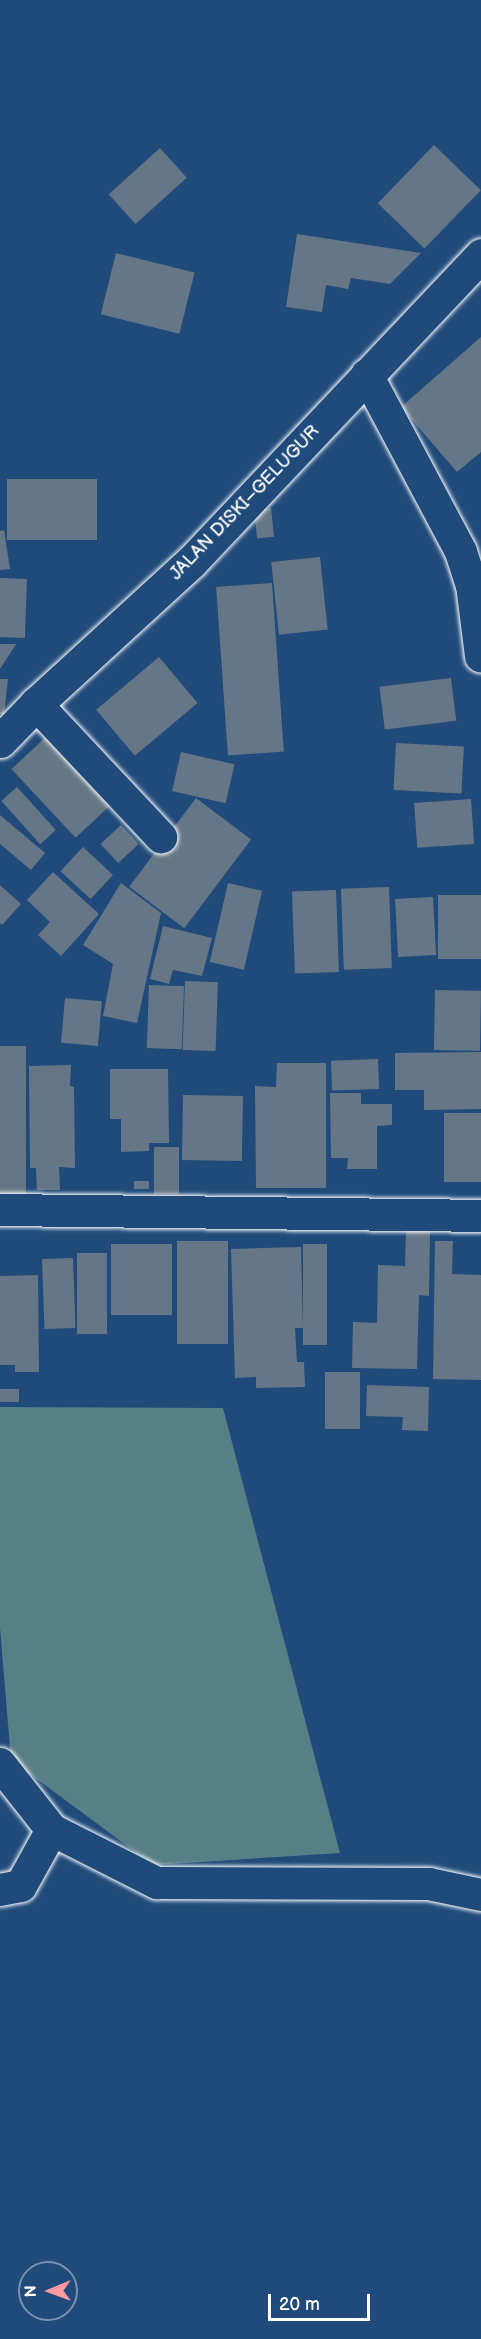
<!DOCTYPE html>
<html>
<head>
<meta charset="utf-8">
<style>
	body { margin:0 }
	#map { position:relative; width:481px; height:2339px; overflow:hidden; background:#1f4a7a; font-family:"Balsamiq Sans",sans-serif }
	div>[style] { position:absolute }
	.green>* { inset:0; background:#577f86 }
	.building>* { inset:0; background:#657786; transform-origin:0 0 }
	.roads { filter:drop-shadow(0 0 2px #fff) drop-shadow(0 0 2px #fff) }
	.street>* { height:32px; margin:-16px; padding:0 16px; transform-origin:16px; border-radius:16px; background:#1f4a7a }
	.secondary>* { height:33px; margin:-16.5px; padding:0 16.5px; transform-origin:16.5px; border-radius:16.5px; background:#1f4a7a }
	span { translate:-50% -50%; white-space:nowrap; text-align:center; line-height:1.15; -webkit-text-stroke:6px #1f4a7a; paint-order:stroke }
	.street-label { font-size:18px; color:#fff }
	.north { position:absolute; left:18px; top:2261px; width:60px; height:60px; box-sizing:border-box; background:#1f4a7a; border:2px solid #7992af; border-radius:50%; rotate:269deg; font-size:16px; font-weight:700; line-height:24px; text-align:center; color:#fff }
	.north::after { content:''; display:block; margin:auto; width:21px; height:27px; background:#ff9aa2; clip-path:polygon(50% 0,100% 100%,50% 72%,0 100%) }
	.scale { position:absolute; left:268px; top:2294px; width:102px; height:27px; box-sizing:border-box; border:3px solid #fff; border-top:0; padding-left:8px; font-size:18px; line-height:21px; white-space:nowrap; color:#fff; -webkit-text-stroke:4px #1f4a7a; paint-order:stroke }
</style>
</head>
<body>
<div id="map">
	<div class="green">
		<div style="clip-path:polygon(0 1407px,223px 1408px,340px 1853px,153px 1865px,11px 1760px,0 1628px)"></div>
	</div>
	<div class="building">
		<div style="left:434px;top:145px;width:65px;height:81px;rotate:44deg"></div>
		<div style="left:160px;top:148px;width:40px;height:69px;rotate:48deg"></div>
		<div style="clip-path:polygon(297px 234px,421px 253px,390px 284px,351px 278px,348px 289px,326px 285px,322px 312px,286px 307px)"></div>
		<div style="left:116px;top:253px;width:81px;height:63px;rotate:14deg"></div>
		<div style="clip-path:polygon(481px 337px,481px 452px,457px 472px,401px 407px)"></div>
		<div style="left:7px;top:479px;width:90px;height:61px"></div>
		<div style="left:271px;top:508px;width:29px;height:17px;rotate:84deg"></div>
		<div style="clip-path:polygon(4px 530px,10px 569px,0 570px,0 531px)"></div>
		<div style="left:320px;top:557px;width:73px;height:49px;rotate:84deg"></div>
		<div style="left:0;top:578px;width:27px;height:59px;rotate:2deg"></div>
		<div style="left:272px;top:583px;width:169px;height:56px;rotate:86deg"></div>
		<div style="clip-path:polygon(0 644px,16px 644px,0 669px)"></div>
		<div style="left:159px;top:657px;width:60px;height:82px;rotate:50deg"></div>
		<div style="left:451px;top:678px;width:43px;height:72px;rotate:83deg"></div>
		<div style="clip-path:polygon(0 679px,8px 679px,4px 715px,0 714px)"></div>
		<div style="left:48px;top:735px;width:94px;height:50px;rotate:47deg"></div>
		<div style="left:396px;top:743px;width:68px;height:47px;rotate:3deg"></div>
		<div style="left:181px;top:752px;width:55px;height:40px;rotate:13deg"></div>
		<div style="left:17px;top:787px;width:58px;height:21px;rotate:48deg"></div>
		<div style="left:196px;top:798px;width:69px;height:111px;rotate:37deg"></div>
		<div style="left:471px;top:799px;width:45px;height:57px;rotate:86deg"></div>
		<div style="clip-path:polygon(0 815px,45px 853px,31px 870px,0 844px)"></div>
		<div style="left:121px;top:825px;width:26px;height:28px;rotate:47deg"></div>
		<div style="left:83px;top:847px;width:41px;height:33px;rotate:43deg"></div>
		<div style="clip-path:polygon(53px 872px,99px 914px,61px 956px,38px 935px,50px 922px,27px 900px)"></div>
		<div style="clip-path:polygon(121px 883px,161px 913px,137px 1023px,103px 1016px,113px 964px,83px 945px)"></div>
		<div style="left:228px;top:883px;width:35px;height:81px;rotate:13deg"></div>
		<div style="clip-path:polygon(0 885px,21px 904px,2px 925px,0 923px)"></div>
		<div style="left:389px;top:887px;width:81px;height:48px;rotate:88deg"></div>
		<div style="left:336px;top:890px;width:82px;height:44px;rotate:88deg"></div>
		<div style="left:481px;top:895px;width:64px;height:43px;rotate:90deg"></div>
		<div style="left:433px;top:897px;width:58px;height:38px;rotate:87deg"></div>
		<div style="clip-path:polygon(163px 926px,212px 938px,202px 976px,173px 970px,169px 984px,150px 979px)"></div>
		<div style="left:185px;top:981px;width:33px;height:69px;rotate:2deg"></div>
		<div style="left:149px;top:985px;width:35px;height:63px;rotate:2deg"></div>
		<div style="left:435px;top:990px;width:46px;height:60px;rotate:1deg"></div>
		<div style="left:65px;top:998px;width:37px;height:45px;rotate:5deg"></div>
		<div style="left:0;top:1046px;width:26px;height:149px"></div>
		<div style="clip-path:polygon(481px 1052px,481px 1109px,424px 1110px,424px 1090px,395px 1090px,395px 1053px)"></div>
		<div style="left:378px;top:1059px;width:30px;height:47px;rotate:88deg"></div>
		<div style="clip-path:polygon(277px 1063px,326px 1063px,326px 1188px,256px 1188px,255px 1086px,276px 1087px)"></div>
		<div style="clip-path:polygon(71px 1065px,70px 1086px,74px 1087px,75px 1168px,59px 1167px,60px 1190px,37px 1190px,36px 1168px,30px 1168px,29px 1066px)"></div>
		<div style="clip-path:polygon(110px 1069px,168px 1069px,169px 1143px,149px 1143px,149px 1151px,121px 1152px,121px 1119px,110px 1119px)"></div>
		<div style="clip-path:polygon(330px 1093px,361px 1093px,361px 1104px,392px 1104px,392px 1125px,377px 1126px,377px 1169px,347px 1169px,348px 1158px,331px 1158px)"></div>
		<div style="left:183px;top:1095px;width:60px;height:65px;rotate:1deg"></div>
		<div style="left:444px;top:1113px;width:37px;height:69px"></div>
		<div style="left:154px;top:1147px;width:25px;height:47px"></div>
		<div style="left:134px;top:1181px;width:15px;height:8px"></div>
		<div style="clip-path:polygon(406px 1230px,430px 1231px,429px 1296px,419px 1295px,417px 1369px,352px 1368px,353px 1322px,377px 1323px,378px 1265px,405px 1266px)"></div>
		<div style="left:177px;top:1241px;width:51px;height:103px"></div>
		<div style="clip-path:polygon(435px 1241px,453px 1241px,452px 1274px,481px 1275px,481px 1380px,433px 1379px)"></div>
		<div style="left:172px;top:1244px;width:71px;height:61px;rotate:90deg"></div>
		<div style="left:303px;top:1244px;width:24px;height:101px"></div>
		<div style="clip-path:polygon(301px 1247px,303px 1328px,295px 1328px,297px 1362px,304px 1362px,305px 1387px,256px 1388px,256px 1377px,235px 1378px,231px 1249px)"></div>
		<div style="left:77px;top:1253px;width:30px;height:81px"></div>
		<div style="left:73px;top:1258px;width:70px;height:31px;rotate:88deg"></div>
		<div style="clip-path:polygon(38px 1275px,39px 1372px,15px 1372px,15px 1365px,0 1365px,0 1276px)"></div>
		<div style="left:360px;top:1372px;width:57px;height:35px;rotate:90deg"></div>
		<div style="clip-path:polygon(367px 1385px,429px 1387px,428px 1431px,402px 1430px,403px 1417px,366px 1416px)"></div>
		<div style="left:0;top:1389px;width:19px;height:13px"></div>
	</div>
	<div class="roads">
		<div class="street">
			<div style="left:367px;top:375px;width:200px;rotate:62deg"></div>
			<div style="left:461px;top:552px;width:35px;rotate:72deg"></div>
			<div style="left:472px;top:585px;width:72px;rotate:82.8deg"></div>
			<div style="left:36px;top:704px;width:183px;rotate:46.8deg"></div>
			<div style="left:0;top:1210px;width:481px;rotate:0.7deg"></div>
			<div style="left:0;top:1764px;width:84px;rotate:51.8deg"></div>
			<div style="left:52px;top:1830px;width:118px;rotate:26.8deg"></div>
			<div style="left:157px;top:1883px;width:272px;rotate:0.2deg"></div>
			<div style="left:429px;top:1884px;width:53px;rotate:11.9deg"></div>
			<div style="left:0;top:1890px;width:21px;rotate:-11deg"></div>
			<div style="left:21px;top:1886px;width:64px;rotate:-61deg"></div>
		</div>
		<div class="secondary">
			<div style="left:0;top:741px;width:52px;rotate:-45.8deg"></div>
			<div style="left:36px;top:704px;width:212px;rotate:-42.5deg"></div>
			<div style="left:192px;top:561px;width:421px;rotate:-46.6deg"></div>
		</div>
	</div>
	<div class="street-label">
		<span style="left:245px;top:503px;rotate:-46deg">JALAN DISKI–GELUGUR</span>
	</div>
	<div class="north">N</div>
	<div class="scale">20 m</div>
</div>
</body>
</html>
